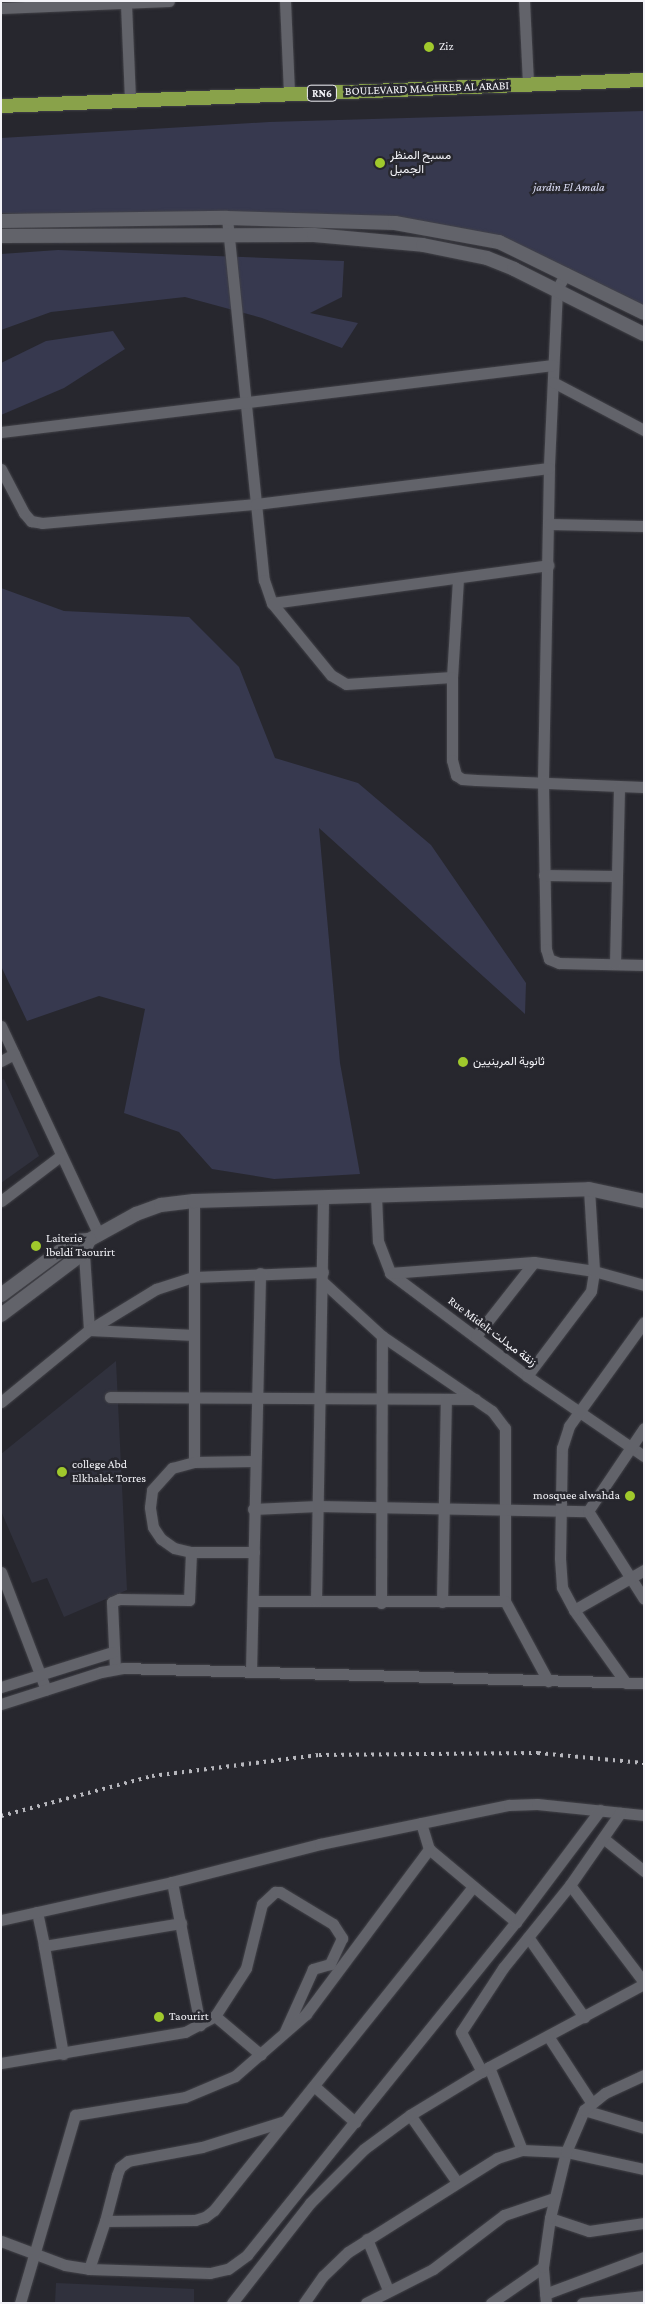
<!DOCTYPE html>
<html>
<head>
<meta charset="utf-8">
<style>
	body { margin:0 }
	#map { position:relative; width:645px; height:2304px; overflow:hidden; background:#27272e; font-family:"Crimson Pro",Vazirmatn,serif }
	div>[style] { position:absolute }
	.built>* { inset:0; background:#30313d }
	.green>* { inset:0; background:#37394f }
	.roads { filter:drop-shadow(0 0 1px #424248) drop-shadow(0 0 1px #424248) }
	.minor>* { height:11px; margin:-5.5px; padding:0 5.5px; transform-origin:5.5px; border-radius:5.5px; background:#62636a }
	.tertiary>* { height:14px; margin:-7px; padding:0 7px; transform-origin:7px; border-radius:7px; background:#62636a }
	.primary>* { height:14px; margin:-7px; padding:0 7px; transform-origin:7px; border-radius:7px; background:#89a24a }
	.rail>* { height:4px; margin-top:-2px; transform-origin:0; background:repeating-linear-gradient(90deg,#b6b6bc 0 2.5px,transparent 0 7.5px) }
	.dots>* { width:14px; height:14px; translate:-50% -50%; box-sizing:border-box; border:2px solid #27272e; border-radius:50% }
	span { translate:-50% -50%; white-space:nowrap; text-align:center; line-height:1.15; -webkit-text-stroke:5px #27272e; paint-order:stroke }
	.shield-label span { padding:1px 4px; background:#27272e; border:1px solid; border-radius:4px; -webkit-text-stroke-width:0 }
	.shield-label { font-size:11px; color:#f3f3f8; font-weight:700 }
	.poi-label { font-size:12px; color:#f3f3f8 }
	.left { translate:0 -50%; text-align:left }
	.right { translate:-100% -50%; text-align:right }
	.street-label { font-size:12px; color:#f3f3f8 }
	.park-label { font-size:12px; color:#e0e2fa; font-style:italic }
	.frame { position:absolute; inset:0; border:2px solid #f3f3f8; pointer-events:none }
</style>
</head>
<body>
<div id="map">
	<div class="built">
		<div style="clip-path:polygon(4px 1079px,39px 1156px,1px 1183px,1px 1080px)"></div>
		<div style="clip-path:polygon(116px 1361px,127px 1590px,64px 1617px,47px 1578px,32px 1583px,1px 1511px,1px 1454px)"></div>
		<div style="clip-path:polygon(56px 2283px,194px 2289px,194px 2303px,55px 2303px)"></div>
	</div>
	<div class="green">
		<div style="clip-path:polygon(644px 111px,644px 306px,447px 228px,1px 213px,1px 138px,269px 122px)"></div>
		<div style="clip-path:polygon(58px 250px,344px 261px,342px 297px,310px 313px,358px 323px,342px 348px,262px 318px,185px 297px,51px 312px,1px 330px,1px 254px)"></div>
		<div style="clip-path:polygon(113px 331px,125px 349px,64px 388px,1px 415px,1px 363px,46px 341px)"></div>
		<div style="clip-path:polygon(1px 588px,64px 611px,189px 617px,239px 667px,275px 758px,358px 783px,431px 845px,526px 983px,525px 1014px,319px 828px,340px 1063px,360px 1174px,274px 1179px,212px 1169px,179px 1132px,124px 1113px,145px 1009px,99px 996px,27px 1021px,1px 966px)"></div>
	</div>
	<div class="roads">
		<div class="minor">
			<div style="left:285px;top:1px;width:93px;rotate:87.5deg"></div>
			<div style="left:524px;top:1px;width:83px;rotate:87.2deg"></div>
			<div style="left:126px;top:4px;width:95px;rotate:87.6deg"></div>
			<div style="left:1px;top:8px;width:168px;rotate:-2.4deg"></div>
			<div style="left:227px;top:218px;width:364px;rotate:84.2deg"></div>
			<div style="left:264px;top:580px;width:24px;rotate:71deg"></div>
			<div style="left:272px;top:603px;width:93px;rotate:50.7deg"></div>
			<div style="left:331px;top:675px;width:17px;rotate:31deg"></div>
			<div style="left:346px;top:684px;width:106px;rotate:-3.8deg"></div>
			<div style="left:566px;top:273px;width:18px;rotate:119deg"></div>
			<div style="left:557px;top:289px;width:179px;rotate:92.6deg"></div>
			<div style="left:549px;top:468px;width:315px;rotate:91.1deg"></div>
			<div style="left:543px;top:783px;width:166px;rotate:89deg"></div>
			<div style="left:546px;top:949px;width:10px;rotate:73deg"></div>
			<div style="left:549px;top:959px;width:11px;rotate:22deg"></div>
			<div style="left:559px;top:963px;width:85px;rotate:1.3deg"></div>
			<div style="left:553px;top:382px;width:103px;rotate:27.8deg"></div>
			<div style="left:1px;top:432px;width:556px;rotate:-6.92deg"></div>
			<div style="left:1px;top:469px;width:50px;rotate:62.4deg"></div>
			<div style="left:24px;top:513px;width:11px;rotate:49deg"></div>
			<div style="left:31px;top:521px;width:11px;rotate:10deg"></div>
			<div style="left:42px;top:523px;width:215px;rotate:-5.1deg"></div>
			<div style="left:256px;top:504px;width:295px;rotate:-7deg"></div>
			<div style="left:549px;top:524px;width:95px;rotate:1.2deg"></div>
			<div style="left:458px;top:579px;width:98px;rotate:93.5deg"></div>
			<div style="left:452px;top:677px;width:83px;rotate:90deg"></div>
			<div style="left:452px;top:760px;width:16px;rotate:75deg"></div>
			<div style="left:456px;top:775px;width:7px;rotate:34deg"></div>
			<div style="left:462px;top:779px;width:14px;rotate:4deg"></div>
			<div style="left:476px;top:780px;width:168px;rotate:2.4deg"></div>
			<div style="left:272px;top:603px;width:279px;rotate:-7.8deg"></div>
			<div style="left:544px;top:875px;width:73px;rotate:0.8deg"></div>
			<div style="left:615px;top:964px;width:178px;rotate:-88.7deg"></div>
			<div style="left:1px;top:1026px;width:231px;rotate:64.9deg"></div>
			<div style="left:1px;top:1061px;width:15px;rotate:-28deg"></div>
			<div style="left:376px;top:1196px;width:45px;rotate:87.5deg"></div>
			<div style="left:378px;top:1241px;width:34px;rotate:69deg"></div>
			<div style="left:390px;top:1273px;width:171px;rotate:36.9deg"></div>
			<div style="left:527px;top:1376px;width:142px;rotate:34.4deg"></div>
			<div style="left:1px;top:1201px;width:73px;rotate:-37.2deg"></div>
			<div style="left:78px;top:1248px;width:8px;rotate:45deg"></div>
			<div style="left:84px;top:1254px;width:76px;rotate:86.2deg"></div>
			<div style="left:89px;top:1330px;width:105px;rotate:2.7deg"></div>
			<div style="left:390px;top:1273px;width:144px;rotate:-4.4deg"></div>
			<div style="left:534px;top:1262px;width:61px;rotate:8.5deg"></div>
			<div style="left:594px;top:1271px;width:52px;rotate:15.6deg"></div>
			<div style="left:323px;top:1282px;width:80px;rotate:42.5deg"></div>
			<div style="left:382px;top:1336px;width:133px;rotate:34.3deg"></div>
			<div style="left:492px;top:1411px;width:21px;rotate:53deg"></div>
			<div style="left:505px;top:1428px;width:173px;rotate:90deg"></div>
			<div style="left:505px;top:1601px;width:91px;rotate:61.7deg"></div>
			<div style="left:476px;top:1336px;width:94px;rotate:-51.9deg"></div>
			<div style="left:527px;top:1376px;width:106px;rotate:-53deg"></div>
			<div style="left:591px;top:1291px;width:20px;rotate:-81deg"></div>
			<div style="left:594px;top:1271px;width:82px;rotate:-93.5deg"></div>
			<div style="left:110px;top:1397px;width:365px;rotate:0.3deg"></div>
			<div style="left:1px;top:1402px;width:114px;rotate:-39.3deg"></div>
			<div style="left:89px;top:1330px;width:79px;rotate:-31.5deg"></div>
			<div style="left:156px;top:1289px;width:40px;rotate:-18deg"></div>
			<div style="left:194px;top:1277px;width:129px;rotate:-2.2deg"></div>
			<div style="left:194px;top:1462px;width:261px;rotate:-90deg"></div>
			<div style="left:253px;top:1509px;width:65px;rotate:-2.6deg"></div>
			<div style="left:318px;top:1506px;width:270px;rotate:1.1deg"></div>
			<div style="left:588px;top:1511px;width:104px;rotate:57.5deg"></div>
			<div style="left:588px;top:1511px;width:100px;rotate:-56deg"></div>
			<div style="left:254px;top:1552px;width:63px;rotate:180deg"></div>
			<div style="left:191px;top:1552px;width:17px;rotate:-167deg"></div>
			<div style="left:174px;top:1548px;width:16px;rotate:-145deg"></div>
			<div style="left:161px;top:1539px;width:14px;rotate:-124deg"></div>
			<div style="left:153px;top:1527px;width:20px;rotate:-99deg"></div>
			<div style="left:150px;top:1507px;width:17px;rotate:-83deg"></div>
			<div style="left:152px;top:1490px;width:30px;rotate:-48deg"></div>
			<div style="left:172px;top:1468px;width:23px;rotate:-15deg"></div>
			<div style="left:194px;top:1462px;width:60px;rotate:-1deg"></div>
			<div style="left:1px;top:1572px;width:126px;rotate:69.1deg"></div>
			<div style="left:253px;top:1601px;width:252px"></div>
			<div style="left:316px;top:1601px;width:404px;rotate:-89deg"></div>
			<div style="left:442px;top:1602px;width:203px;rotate:-88.9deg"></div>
			<div style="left:381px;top:1603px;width:267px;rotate:-89.8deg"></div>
			<div style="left:574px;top:1610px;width:81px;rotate:-29.7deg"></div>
			<div style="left:115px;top:1669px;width:67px;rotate:-92.6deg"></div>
			<div style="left:112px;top:1602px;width:8px;rotate:-23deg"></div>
			<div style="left:119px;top:1599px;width:70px;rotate:0.8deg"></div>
			<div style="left:189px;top:1600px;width:48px;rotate:-87.6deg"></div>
			<div style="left:251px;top:1672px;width:399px;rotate:-88.7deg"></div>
			<div style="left:626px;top:1683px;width:90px;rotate:-125.5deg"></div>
			<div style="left:574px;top:1610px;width:26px;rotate:-118deg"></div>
			<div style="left:562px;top:1587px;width:29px;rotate:-94deg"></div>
			<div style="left:560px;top:1558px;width:110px;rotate:-89deg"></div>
			<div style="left:562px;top:1448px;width:23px;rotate:-72deg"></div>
			<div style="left:569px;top:1426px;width:128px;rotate:-54.2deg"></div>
			<div style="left:1px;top:1687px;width:117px;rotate:-17.4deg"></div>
			<div style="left:1px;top:1704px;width:105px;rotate:-17.7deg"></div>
			<div style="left:101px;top:1672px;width:22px;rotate:-10deg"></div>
			<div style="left:123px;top:1668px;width:521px;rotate:1.65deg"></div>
			<div style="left:421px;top:1823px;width:27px;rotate:73deg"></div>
			<div style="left:429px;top:1849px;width:114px;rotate:40deg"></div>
			<div style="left:603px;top:1838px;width:53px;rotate:38.8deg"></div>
			<div style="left:172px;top:1882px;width:146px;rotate:78.9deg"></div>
			<div style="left:570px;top:1885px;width:122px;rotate:52.7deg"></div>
			<div style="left:37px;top:1912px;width:35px;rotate:78deg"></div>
			<div style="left:1px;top:1920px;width:175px;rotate:-12.5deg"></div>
			<div style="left:172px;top:1882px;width:153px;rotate:-14.4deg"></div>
			<div style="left:320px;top:1844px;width:193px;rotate:-11.7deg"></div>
			<div style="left:509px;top:1805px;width:28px;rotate:-2deg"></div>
			<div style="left:537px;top:1804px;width:108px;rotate:5.9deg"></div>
			<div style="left:528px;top:1937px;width:98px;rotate:55deg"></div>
			<div style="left:215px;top:2016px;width:60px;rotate:40.3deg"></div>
			<div style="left:548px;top:2036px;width:79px;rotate:56.9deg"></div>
			<div style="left:63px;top:2054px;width:110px;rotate:-100deg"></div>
			<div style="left:44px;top:1946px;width:139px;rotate:-9.5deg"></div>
			<div style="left:1px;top:2063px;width:187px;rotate:-9.6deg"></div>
			<div style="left:185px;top:2032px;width:34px;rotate:-28deg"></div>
			<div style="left:215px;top:2016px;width:57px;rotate:-57.1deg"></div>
			<div style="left:246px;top:1968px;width:66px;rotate:-76deg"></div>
			<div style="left:262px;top:1904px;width:18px;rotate:-43deg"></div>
			<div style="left:275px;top:1892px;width:5px"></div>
			<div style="left:280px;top:1892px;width:62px;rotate:31.1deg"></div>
			<div style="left:333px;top:1924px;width:17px;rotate:57deg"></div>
			<div style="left:342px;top:1938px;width:29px;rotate:115deg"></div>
			<div style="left:330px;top:1964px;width:18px;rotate:164deg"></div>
			<div style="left:313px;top:1969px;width:68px;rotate:114.3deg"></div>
			<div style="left:489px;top:2067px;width:89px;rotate:68.3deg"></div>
			<div style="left:482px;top:2072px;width:45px;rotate:-117.7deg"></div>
			<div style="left:461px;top:2032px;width:77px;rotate:-56.7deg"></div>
			<div style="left:503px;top:1968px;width:107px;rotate:-51.1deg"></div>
			<div style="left:570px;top:1885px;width:88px;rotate:-55.2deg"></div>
			<div style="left:314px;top:2086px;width:55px;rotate:41.3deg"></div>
			<div style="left:584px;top:2110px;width:63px;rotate:16.7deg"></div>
			<div style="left:410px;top:2115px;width:82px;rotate:55deg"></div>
			<div style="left:285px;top:2121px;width:87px;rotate:162.6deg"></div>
			<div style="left:202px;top:2147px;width:75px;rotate:169.3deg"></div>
			<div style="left:128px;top:2161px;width:10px;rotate:143deg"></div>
			<div style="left:120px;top:2167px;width:9px;rotate:111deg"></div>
			<div style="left:117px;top:2175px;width:48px;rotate:104.6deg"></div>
			<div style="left:105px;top:2221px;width:90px;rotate:-0.6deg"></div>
			<div style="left:195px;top:2220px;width:10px;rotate:-17deg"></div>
			<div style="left:205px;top:2217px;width:11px;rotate:-38deg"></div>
			<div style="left:214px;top:2210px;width:414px;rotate:-51.3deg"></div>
			<div style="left:550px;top:2218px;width:41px;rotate:18.4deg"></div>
			<div style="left:589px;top:2231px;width:56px;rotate:-8.3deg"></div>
			<div style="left:367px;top:2239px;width:55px;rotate:67.6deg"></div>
			<div style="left:1px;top:2241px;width:68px;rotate:20.6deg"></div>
			<div style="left:65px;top:2265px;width:24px;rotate:9deg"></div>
			<div style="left:89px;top:2269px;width:121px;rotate:1.9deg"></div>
			<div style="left:210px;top:2273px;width:18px;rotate:-13deg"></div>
			<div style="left:228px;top:2269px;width:24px;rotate:-36deg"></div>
			<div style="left:247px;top:2255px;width:428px;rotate:-51.1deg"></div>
			<div style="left:516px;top:1922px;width:140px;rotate:-53.1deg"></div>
			<div style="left:89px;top:2269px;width:51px;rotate:-71.6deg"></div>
			<div style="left:545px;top:2294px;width:106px;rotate:-20.5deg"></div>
			<div style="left:20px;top:2303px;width:196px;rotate:-73.7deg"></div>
			<div style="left:75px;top:2115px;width:111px;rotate:-9.3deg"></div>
			<div style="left:185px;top:2097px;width:54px;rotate:-22.8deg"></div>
			<div style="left:235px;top:2076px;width:94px;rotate:-41.1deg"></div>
			<div style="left:306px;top:2014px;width:206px;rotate:-53.3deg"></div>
			<div style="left:232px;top:2303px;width:127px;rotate:-52deg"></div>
			<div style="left:310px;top:2203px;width:76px;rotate:-45deg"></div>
			<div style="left:364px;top:2149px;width:57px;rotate:-36.5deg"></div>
			<div style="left:410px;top:2115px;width:92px;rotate:-31.3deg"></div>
			<div style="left:489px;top:2067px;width:176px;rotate:-28.2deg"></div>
			<div style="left:304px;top:2303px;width:33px;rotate:-55deg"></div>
			<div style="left:323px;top:2276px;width:35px;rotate:-44deg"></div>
			<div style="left:348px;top:2252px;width:176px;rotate:-32.2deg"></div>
			<div style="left:497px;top:2158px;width:26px;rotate:-18deg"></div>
			<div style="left:522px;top:2150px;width:44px;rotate:2.6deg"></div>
			<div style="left:566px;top:2152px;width:80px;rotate:12.3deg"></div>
			<div style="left:366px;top:2303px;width:75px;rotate:-26.9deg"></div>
			<div style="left:433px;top:2269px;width:89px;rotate:-37.3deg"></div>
			<div style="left:504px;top:2215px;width:53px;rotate:-18.8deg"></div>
			<div style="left:491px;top:2303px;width:63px;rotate:-34.7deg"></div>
			<div style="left:546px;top:2303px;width:36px;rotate:-95deg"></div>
			<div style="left:543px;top:2267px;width:49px;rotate:-81.9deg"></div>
			<div style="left:550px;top:2218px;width:68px;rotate:-76.4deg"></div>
			<div style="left:566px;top:2152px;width:46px;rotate:-66.8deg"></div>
			<div style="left:584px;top:2110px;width:27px;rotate:-39deg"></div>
			<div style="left:605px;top:2093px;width:43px;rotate:-24.8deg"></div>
			<div style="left:582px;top:2303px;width:62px;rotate:-6.4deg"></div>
		</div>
		<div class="tertiary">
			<div style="left:1px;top:221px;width:226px;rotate:-0.8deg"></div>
			<div style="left:227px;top:218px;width:168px;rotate:1.7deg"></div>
			<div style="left:395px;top:223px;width:106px;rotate:10.4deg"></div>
			<div style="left:499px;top:242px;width:161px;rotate:26.1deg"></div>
			<div style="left:1px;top:236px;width:313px;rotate:-0.2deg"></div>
			<div style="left:314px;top:235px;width:109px;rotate:5.2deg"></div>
			<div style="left:423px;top:245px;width:65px;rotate:11.5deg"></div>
			<div style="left:487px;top:258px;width:29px;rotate:22deg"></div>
			<div style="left:514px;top:269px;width:145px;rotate:26.6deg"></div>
			<div style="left:1px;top:1295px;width:91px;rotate:-36.5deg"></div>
			<div style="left:74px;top:1241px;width:15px;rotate:-4deg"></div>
			<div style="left:89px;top:1240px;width:54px;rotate:-29deg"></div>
			<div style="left:136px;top:1214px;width:27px;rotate:-20deg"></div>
			<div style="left:161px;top:1205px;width:33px;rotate:-7deg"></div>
			<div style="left:194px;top:1201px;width:395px;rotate:-1.7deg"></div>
			<div style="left:589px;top:1189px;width:56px;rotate:12.3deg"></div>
			<div style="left:1px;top:1315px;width:101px;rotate:-37deg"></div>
			<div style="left:82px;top:1254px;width:16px;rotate:-63deg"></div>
		</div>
		<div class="primary">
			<div style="left:1px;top:106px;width:644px;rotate:-2.32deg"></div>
		</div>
	</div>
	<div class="rail">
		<div style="left:1px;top:1816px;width:156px;rotate:-14.8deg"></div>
		<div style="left:152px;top:1776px;width:168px;rotate:-7.2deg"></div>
		<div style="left:319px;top:1755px;width:219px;rotate:-0.5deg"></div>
		<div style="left:538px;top:1753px;width:106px;rotate:5.4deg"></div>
	</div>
	<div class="dots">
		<div style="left:429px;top:47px;background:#a0c92c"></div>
		<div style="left:380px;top:163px;background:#a0c92c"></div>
		<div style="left:463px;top:1062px;background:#a0c92c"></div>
		<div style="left:36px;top:1246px;background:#a0c92c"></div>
		<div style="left:62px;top:1472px;background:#a0c92c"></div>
		<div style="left:630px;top:1496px;background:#a0c92c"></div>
		<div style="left:159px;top:2017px;background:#a0c92c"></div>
	</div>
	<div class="shield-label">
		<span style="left:322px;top:93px">RN6</span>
	</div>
	<div class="poi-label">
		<span class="left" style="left:439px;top:47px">Ziz</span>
		<span class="left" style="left:390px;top:163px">مسبح المنظر<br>الجميل</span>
		<span class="left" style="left:473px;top:1062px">ثانوية المرينيين</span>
		<span class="left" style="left:46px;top:1246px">Laiterie<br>lbeldi Taourirt</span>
		<span class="left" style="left:72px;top:1472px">college Abd<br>Elkhalek Torres</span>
		<span class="right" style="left:620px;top:1496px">mosquee alwahda</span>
		<span class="left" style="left:169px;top:2017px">Taourirt</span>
	</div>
	<div class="street-label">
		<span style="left:427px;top:89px;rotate:-2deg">BOULEVARD MAGHREB AL ARABI</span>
		<span style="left:492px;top:1332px;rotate:37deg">Rue Midelt زنقة ميدلت</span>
	</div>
	<div class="park-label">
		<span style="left:569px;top:188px">jardin El Amala</span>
	</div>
	<div class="frame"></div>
</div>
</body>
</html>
